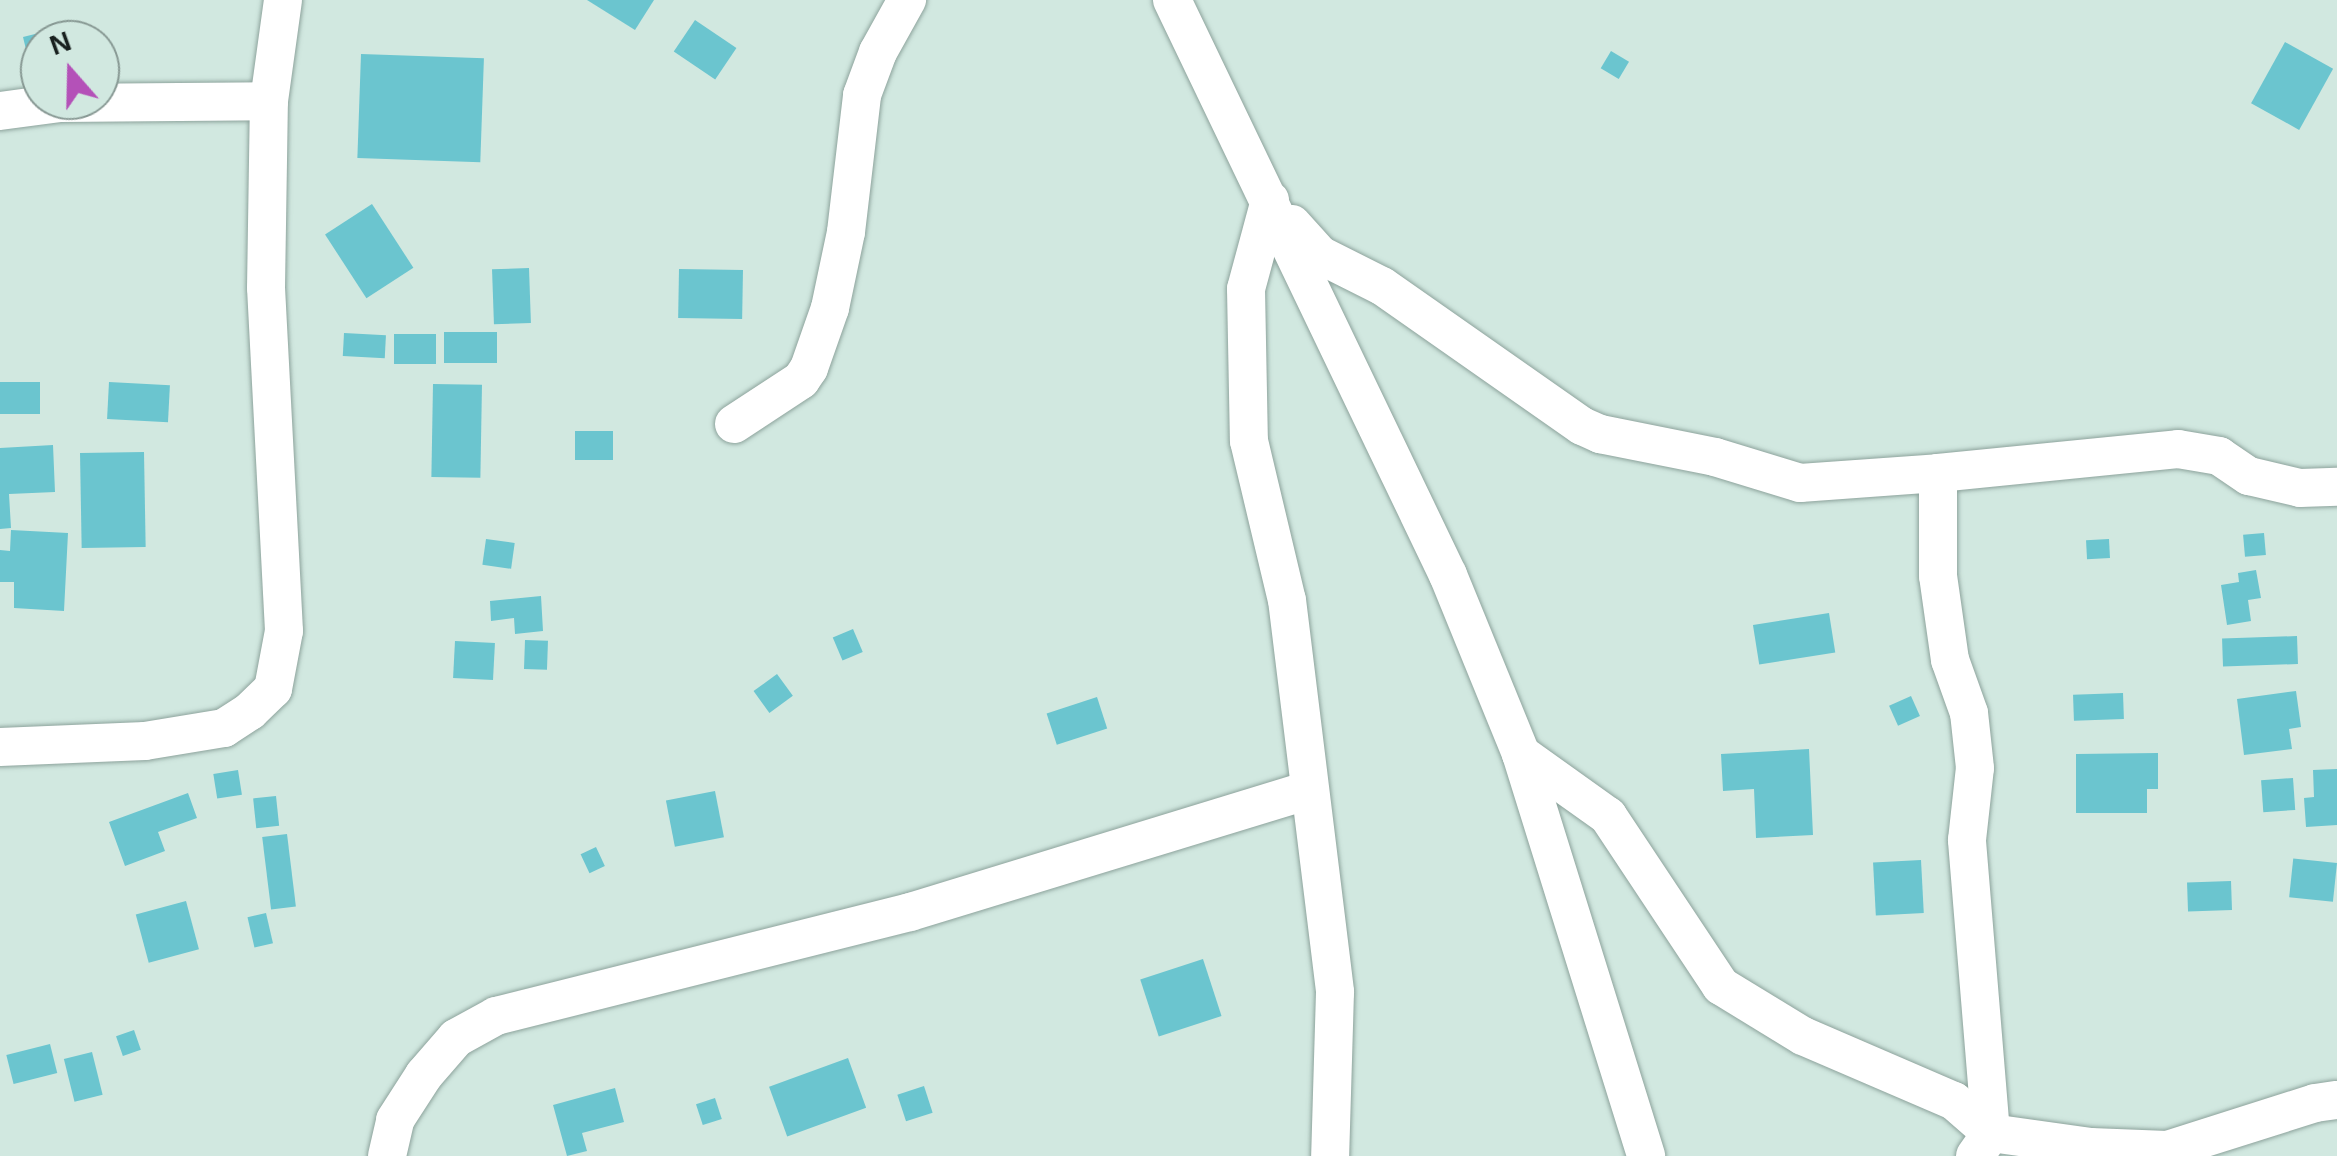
<!DOCTYPE html>
<html>
<head>
<meta charset="utf-8">
<style>
	body { margin:0 }
	#map { position:relative; width:2337px; height:1156px; overflow:hidden; background:#d1e8e0; font-family:Helvetica,sans-serif }
	div>[style] { position:absolute }
	.building>* { inset:0; background:#6bc5cf; transform-origin:0 0 }
	.roads { filter:drop-shadow(0 0 2px #8da39c) drop-shadow(0 0 2px #8da39c) }
	.street>* { height:38px; margin:-19px; padding:0 19px; transform-origin:19px; border-radius:19px; background:#fff }
	span { translate:-50% -50%; white-space:nowrap; text-align:center; line-height:1.15; -webkit-text-stroke:10px #d1e8e0; paint-order:stroke }
	.north { position:absolute; left:20px; top:20px; width:100px; height:100px; box-sizing:border-box; background:#d1e8e0; border:2px solid #879893; border-radius:50%; rotate:340deg; font-size:28px; font-weight:700; line-height:40px; text-align:center; color:#19211f }
	.north::after { content:''; display:block; margin:auto; width:35px; height:45px; background:#b451b8; clip-path:polygon(50% 0,100% 100%,50% 72%,0 100%) }
</style>
</head>
<body>
<div id="map">
	<div class="building">
		<div style="clip-path:polygon(587px 0,654px 0,635px 30px)"></div>
		<div style="left:695px;top:20px;width:50px;height:38px;rotate:34deg"></div>
		<div style="clip-path:polygon(47px 31px,49px 40px,40px 40px,40px 59px,29px 62px,23px 37px)"></div>
		<div style="left:2285px;top:42px;width:55px;height:70px;rotate:29deg"></div>
		<div style="left:1611px;top:51px;width:21px;height:20px;rotate:31deg"></div>
		<div style="left:361px;top:54px;width:123px;height:104px;rotate:2deg"></div>
		<div style="left:372px;top:204px;width:76px;height:56px;rotate:57deg"></div>
		<div style="left:529px;top:268px;width:55px;height:37px;rotate:88deg"></div>
		<div style="left:679px;top:269px;width:64px;height:49px;rotate:1deg"></div>
		<div style="left:444px;top:332px;width:53px;height:31px"></div>
		<div style="left:344px;top:333px;width:42px;height:23px;rotate:3deg"></div>
		<div style="left:394px;top:334px;width:42px;height:30px"></div>
		<div style="left:0;top:382px;width:40px;height:32px"></div>
		<div style="left:109px;top:382px;width:61px;height:37px;rotate:3deg"></div>
		<div style="left:433px;top:384px;width:49px;height:93px;rotate:1deg"></div>
		<div style="left:575px;top:431px;width:38px;height:29px"></div>
		<div style="clip-path:polygon(53px 445px,55px 492px,9px 494px,11px 528px,0 529px,0 448px)"></div>
		<div style="left:144px;top:452px;width:95px;height:64px;rotate:89deg"></div>
		<div style="clip-path:polygon(11px 530px,68px 533px,64px 611px,14px 608px,14px 582px,0 582px,0 550px,10px 551px)"></div>
		<div style="left:2264px;top:533px;width:22px;height:21px;rotate:85deg"></div>
		<div style="left:486px;top:539px;width:29px;height:26px;rotate:8deg"></div>
		<div style="left:2109px;top:539px;width:19px;height:23px;rotate:87deg"></div>
		<div style="clip-path:polygon(2256px 570px,2261px 598px,2248px 600px,2251px 621px,2227px 625px,2221px 585px,2239px 582px,2238px 573px)"></div>
		<div style="clip-path:polygon(541px 596px,543px 631px,515px 634px,514px 618px,491px 621px,490px 601px)"></div>
		<div style="left:1829px;top:613px;width:40px;height:77px;rotate:81deg"></div>
		<div style="left:853px;top:629px;width:25px;height:22px;rotate:67deg"></div>
		<div style="left:2297px;top:636px;width:28px;height:75px;rotate:88deg"></div>
		<div style="left:525px;top:640px;width:23px;height:29px;rotate:2deg"></div>
		<div style="left:455px;top:641px;width:40px;height:37px;rotate:3deg"></div>
		<div style="left:777px;top:674px;width:27px;height:29px;rotate:54deg"></div>
		<div style="clip-path:polygon(2296px 691px,2301px 727px,2289px 729px,2292px 749px,2244px 755px,2237px 699px)"></div>
		<div style="left:2123px;top:693px;width:26px;height:50px;rotate:88deg"></div>
		<div style="left:1911px;top:696px;width:22px;height:24px;rotate:66deg"></div>
		<div style="left:1097px;top:697px;width:33px;height:53px;rotate:72deg"></div>
		<div style="clip-path:polygon(1809px 749px,1813px 835px,1756px 838px,1754px 789px,1723px 791px,1721px 754px)"></div>
		<div style="clip-path:polygon(2158px 753px,2158px 789px,2147px 789px,2147px 813px,2076px 813px,2076px 754px)"></div>
		<div style="clip-path:polygon(2337px 769px,2337px 825px,2306px 827px,2304px 798px,2314px 797px,2313px 770px)"></div>
		<div style="left:238px;top:770px;width:25px;height:25px;rotate:81deg"></div>
		<div style="left:2293px;top:778px;width:32px;height:32px;rotate:86deg"></div>
		<div style="left:715px;top:791px;width:47px;height:50px;rotate:79deg"></div>
		<div style="clip-path:polygon(188px 793px,197px 818px,158px 832px,165px 851px,125px 866px,109px 822px)"></div>
		<div style="left:276px;top:796px;width:30px;height:23px;rotate:84deg"></div>
		<div style="left:287px;top:834px;width:73px;height:25px;rotate:83deg"></div>
		<div style="left:596px;top:847px;width:21px;height:17px;rotate:65deg"></div>
		<div style="left:1921px;top:860px;width:53px;height:48px;rotate:87deg"></div>
		<div style="left:2337px;top:863px;width:39px;height:44px;rotate:96deg"></div>
		<div style="left:2231px;top:881px;width:29px;height:44px;rotate:88deg"></div>
		<div style="left:186px;top:901px;width:50px;height:52px;rotate:75deg"></div>
		<div style="left:266px;top:913px;width:31px;height:19px;rotate:77deg"></div>
		<div style="left:1203px;top:959px;width:60px;height:66px;rotate:72deg"></div>
		<div style="left:134px;top:1030px;width:21px;height:19px;rotate:71deg"></div>
		<div style="left:50px;top:1044px;width:30px;height:45px;rotate:76deg"></div>
		<div style="left:92px;top:1052px;width:44px;height:29px;rotate:76deg"></div>
		<div style="left:848px;top:1058px;width:53px;height:84px;rotate:70deg"></div>
		<div style="left:924px;top:1086px;width:28px;height:28px;rotate:72deg"></div>
		<div style="clip-path:polygon(615px 1088px,624px 1122px,582px 1133px,587px 1151px,567px 1156px,553px 1105px)"></div>
		<div style="left:715px;top:1098px;width:22px;height:20px;rotate:72deg"></div>
	</div>
	<div class="roads">
		<div class="street">
			<div style="left:1172px;top:0;width:638px;rotate:64.36deg"></div>
			<div style="left:1448px;top:575px;width:193px;rotate:67.8deg"></div>
			<div style="left:1521px;top:754px;width:421px;rotate:72.7deg"></div>
			<div style="left:0;top:111px;width:61px;rotate:-7.6deg"></div>
			<div style="left:60px;top:103px;width:209px;rotate:-0.5deg"></div>
			<div style="left:1270px;top:200px;width:92px;rotate:105.1deg"></div>
			<div style="left:1246px;top:289px;width:152px;rotate:88.9deg"></div>
			<div style="left:1249px;top:441px;width:163px;rotate:76.6deg"></div>
			<div style="left:1287px;top:600px;width:395px;rotate:83deg"></div>
			<div style="left:1335px;top:992px;width:164px;rotate:91.7deg"></div>
			<div style="left:1292px;top:224px;width:42px;rotate:47.9deg"></div>
			<div style="left:1320px;top:255px;width:69px;rotate:26.6deg"></div>
			<div style="left:1382px;top:286px;width:244px;rotate:35deg"></div>
			<div style="left:1582px;top:426px;width:20px;rotate:24deg"></div>
			<div style="left:1600px;top:434px;width:117px;rotate:11.3deg"></div>
			<div style="left:1715px;top:457px;width:89px;rotate:17deg"></div>
			<div style="left:1800px;top:483px;width:138px;rotate:-4.1deg"></div>
			<div style="left:734px;top:424px;width:80px;rotate:-33.3deg"></div>
			<div style="left:801px;top:380px;width:14px;rotate:-56deg"></div>
			<div style="left:809px;top:368px;width:64px;rotate:-70.7deg"></div>
			<div style="left:830px;top:308px;width:78px;rotate:-78.1deg"></div>
			<div style="left:846px;top:232px;width:138px;rotate:-83.3deg"></div>
			<div style="left:862px;top:95px;width:46px;rotate:-69.6deg"></div>
			<div style="left:878px;top:52px;width:60px;rotate:-60.9deg"></div>
			<div style="left:0;top:747px;width:145px;rotate:-2.4deg"></div>
			<div style="left:145px;top:741px;width:80px;rotate:-9.3deg"></div>
			<div style="left:224px;top:728px;width:31px;rotate:-33deg"></div>
			<div style="left:250px;top:711px;width:32px;rotate:-44deg"></div>
			<div style="left:273px;top:689px;width:59px;rotate:-79.3deg"></div>
			<div style="left:284px;top:631px;width:343px;rotate:-93deg"></div>
			<div style="left:266px;top:288px;width:187px;rotate:-89.1deg"></div>
			<div style="left:269px;top:101px;width:102px;rotate:-82.1deg"></div>
			<div style="left:1521px;top:754px;width:107px;rotate:35.5deg"></div>
			<div style="left:1608px;top:816px;width:204px;rotate:56.4deg"></div>
			<div style="left:1721px;top:986px;width:96px;rotate:31.4deg"></div>
			<div style="left:1803px;top:1036px;width:164px;rotate:23.3deg"></div>
			<div style="left:1954px;top:1101px;width:49px;rotate:40.9deg"></div>
			<div style="left:1991px;top:1133px;width:101px;rotate:8deg"></div>
			<div style="left:2091px;top:1147px;width:76px;rotate:2.3deg"></div>
			<div style="left:2167px;top:1150px;width:155px;rotate:-17.6deg"></div>
			<div style="left:2315px;top:1103px;width:22px;rotate:-8deg"></div>
			<div style="left:387px;top:1156px;width:37px;rotate:-77deg"></div>
			<div style="left:395px;top:1120px;width:54px;rotate:-57.2deg"></div>
			<div style="left:424px;top:1075px;width:49px;rotate:-49.1deg"></div>
			<div style="left:456px;top:1038px;width:46px;rotate:-28.8deg"></div>
			<div style="left:496px;top:1016px;width:427px;rotate:-14.1deg"></div>
			<div style="left:910px;top:912px;width:417px;rotate:-17deg"></div>
			<div style="left:1975px;top:1156px;width:28px;rotate:-55deg"></div>
			<div style="left:1991px;top:1133px;width:294px;rotate:-94.7deg"></div>
			<div style="left:1967px;top:840px;width:72px;rotate:-83.7deg"></div>
			<div style="left:1975px;top:768px;width:55px;rotate:-96.2deg"></div>
			<div style="left:1969px;top:713px;width:56px;rotate:-109.7deg"></div>
			<div style="left:1950px;top:660px;width:85px;rotate:-98.1deg"></div>
			<div style="left:1938px;top:576px;width:103px;rotate:-90deg"></div>
			<div style="left:1938px;top:473px;width:241px;rotate:-5.7deg"></div>
			<div style="left:2178px;top:449px;width:42px;rotate:9.7deg"></div>
			<div style="left:2219px;top:456px;width:36px;rotate:34deg"></div>
			<div style="left:2249px;top:476px;width:52px;rotate:13.2deg"></div>
			<div style="left:2300px;top:488px;width:37px;rotate:-2deg"></div>
		</div>
	</div>
	<div class="north">N</div>
</div>
</body>
</html>
